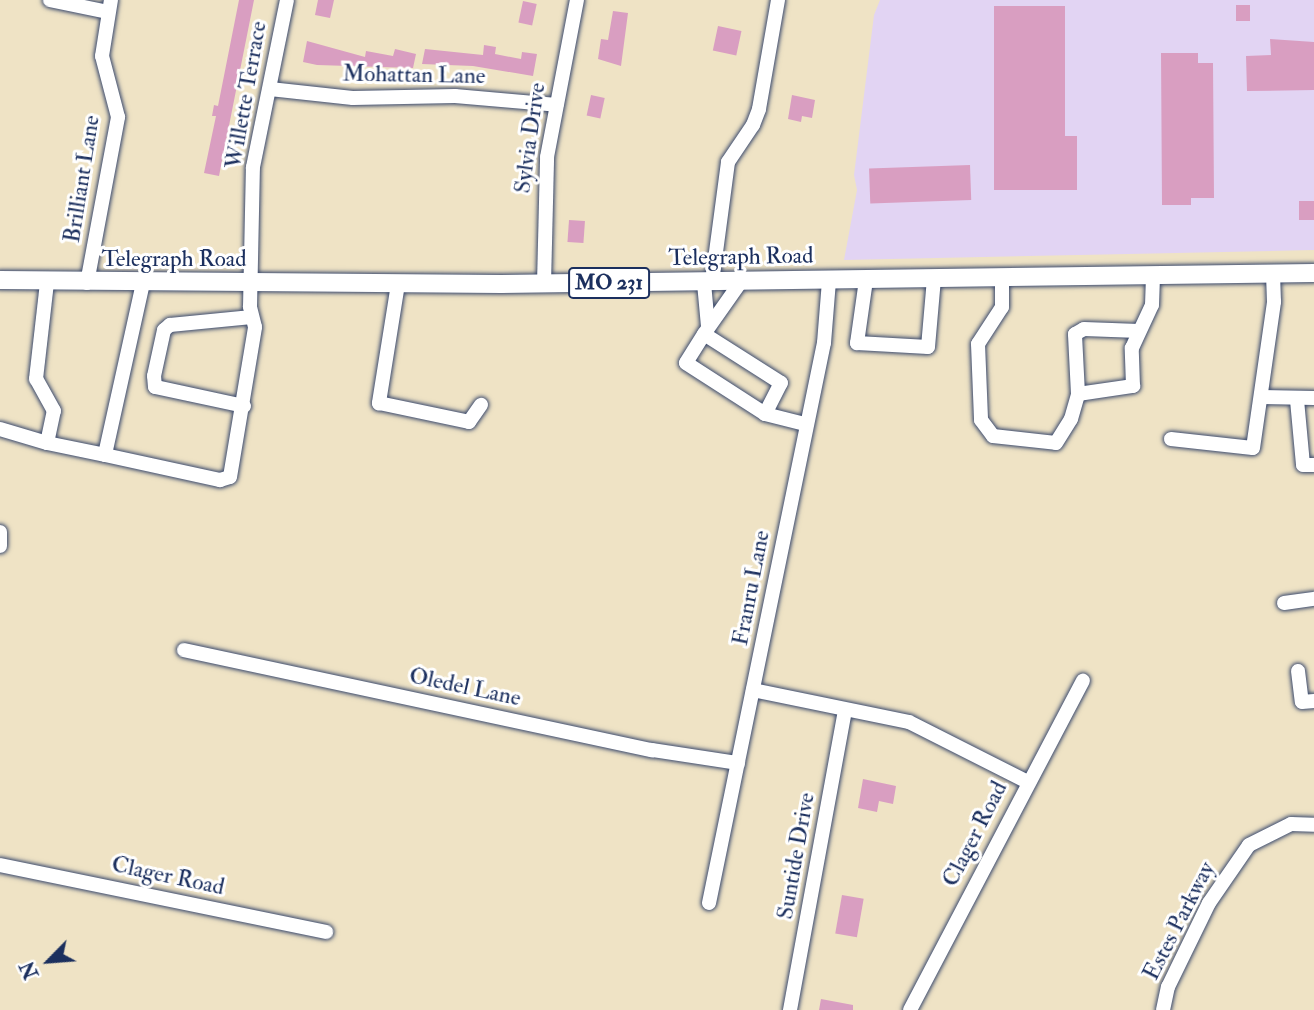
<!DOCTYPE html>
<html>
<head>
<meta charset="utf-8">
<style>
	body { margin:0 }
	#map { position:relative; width:1314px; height:1010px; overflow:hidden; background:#efe3c5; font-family:"IM FELL Double Pica",serif }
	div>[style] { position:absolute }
	.built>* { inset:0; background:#e2d4f3 }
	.building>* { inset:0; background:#d99ec1; transform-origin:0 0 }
	.roads { filter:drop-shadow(0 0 2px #3b4a6d) drop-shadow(0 0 2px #3b4a6d) }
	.minor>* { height:14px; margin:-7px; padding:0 7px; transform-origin:7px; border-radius:7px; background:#fff }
	.major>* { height:18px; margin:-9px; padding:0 9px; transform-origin:9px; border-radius:9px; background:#fff }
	span { translate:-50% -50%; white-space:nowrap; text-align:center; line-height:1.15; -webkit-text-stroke:6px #fff; paint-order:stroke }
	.shield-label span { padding:2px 5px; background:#fff; border:2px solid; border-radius:5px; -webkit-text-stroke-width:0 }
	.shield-label { font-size:21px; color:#1b2f5e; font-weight:700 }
	.street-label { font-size:23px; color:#1b2f5e }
	.north { position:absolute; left:14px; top:926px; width:70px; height:70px; -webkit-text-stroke:5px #fff; paint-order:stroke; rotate:245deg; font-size:19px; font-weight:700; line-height:28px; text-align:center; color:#1b2f5e }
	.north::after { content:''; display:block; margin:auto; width:24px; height:32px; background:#1b2f5e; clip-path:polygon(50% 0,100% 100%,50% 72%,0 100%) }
</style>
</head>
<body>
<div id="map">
	<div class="built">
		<div style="clip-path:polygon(880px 0,1314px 0,1314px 250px,844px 260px,857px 190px,854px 175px,874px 15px)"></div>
	</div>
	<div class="building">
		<div style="clip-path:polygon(239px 0,254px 0,219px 176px,204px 173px,216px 116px,212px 116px,214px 105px,218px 106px)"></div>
		<div style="clip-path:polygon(318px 0,334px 0,330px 18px,315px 15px)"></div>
		<div style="left:523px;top:1px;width:14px;height:22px;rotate:12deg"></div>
		<div style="left:1236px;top:5px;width:14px;height:16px"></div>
		<div style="clip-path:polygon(994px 6px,1065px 6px,1065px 136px,1077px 136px,1077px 190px,994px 190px)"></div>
		<div style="clip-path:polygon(613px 11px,628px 13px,621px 66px,598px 59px,601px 39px,608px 40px)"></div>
		<div style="left:718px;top:26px;width:24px;height:25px;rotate:12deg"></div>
		<div style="clip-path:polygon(1270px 39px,1314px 42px,1314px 90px,1247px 91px,1246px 56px,1271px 55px)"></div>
		<div style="clip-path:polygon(307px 41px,365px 57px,366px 51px,393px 56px,395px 49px,416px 54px,413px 68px,317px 65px,303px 62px)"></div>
		<div style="clip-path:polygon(484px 45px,496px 47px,495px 54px,521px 59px,522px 52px,537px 54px,533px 76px,473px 66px,422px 64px,425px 49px,483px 55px)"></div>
		<div style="clip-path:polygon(1161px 53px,1198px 53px,1198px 63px,1213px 63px,1214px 198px,1191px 198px,1191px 205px,1162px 205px)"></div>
		<div style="left:591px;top:95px;width:14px;height:21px;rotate:12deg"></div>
		<div style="clip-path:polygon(792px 95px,815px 100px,812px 118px,802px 116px,801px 122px,788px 119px)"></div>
		<div style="left:970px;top:165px;width:35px;height:101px;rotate:88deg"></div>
		<div style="left:1299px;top:201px;width:15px;height:19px"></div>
		<div style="left:569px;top:220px;width:16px;height:22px;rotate:4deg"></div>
		<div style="clip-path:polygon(863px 779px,896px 786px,893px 804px,879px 801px,877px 812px,858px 808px)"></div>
		<div style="left:842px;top:895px;width:22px;height:39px;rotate:10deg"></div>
		<div style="clip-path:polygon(821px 999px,853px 1005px,853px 1010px,819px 1010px)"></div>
	</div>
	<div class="roads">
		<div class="minor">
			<div style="left:50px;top:0;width:59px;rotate:11.7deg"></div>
			<div style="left:270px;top:89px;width:83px;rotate:6.2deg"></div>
			<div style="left:353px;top:98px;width:102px;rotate:-1.1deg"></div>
			<div style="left:455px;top:96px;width:102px;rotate:5deg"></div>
			<div style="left:1002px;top:278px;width:29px;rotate:90deg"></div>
			<div style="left:1002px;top:307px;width:44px;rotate:123deg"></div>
			<div style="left:978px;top:344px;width:76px;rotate:87.7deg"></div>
			<div style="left:981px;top:420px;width:20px;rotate:53deg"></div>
			<div style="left:993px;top:436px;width:63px;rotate:6.3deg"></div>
			<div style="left:1056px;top:443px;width:28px;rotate:-58deg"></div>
			<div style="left:1071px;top:419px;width:26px;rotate:-74deg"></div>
			<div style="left:1078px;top:394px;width:56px;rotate:-8.3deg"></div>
			<div style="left:1133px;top:386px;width:38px;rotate:-92deg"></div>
			<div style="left:1132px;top:348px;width:47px;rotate:-65.1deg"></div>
			<div style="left:1152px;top:305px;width:29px;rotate:-88deg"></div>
			<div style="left:866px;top:280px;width:64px;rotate:98.1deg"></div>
			<div style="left:857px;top:343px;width:71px;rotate:3.2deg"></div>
			<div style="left:928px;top:347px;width:68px;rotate:-85deg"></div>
			<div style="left:712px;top:282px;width:121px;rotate:-82.4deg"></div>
			<div style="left:728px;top:162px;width:45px;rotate:-56deg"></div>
			<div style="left:753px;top:125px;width:17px;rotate:-69deg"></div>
			<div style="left:759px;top:109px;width:111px;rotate:-80.1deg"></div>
			<div style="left:87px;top:283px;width:169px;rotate:-79.4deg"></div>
			<div style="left:118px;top:117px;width:63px;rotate:-104.7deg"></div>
			<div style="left:102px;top:56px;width:57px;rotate:-80.9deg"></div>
			<div style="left:143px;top:283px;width:176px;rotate:102.5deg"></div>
			<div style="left:105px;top:455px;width:118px;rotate:12.3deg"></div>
			<div style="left:220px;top:480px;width:10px;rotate:-17deg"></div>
			<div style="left:230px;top:477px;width:152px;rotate:-80.5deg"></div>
			<div style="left:255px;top:327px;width:21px;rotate:-104deg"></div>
			<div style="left:250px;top:307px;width:140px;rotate:-88.8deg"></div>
			<div style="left:253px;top:167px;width:170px;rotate:-78.5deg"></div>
			<div style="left:704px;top:283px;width:43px;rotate:84.7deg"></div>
			<div style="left:398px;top:284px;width:121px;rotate:99.1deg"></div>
			<div style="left:379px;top:403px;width:92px;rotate:11.9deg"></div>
			<div style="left:469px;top:422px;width:21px;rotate:-55deg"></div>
			<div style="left:544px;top:284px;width:127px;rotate:-88.6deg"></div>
			<div style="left:547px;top:157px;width:160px;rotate:-79.2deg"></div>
			<div style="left:704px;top:334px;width:62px;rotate:-54.8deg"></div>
			<div style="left:1078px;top:394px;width:60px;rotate:-92.9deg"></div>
			<div style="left:1075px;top:334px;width:10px;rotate:-29deg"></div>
			<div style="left:1084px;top:329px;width:55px;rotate:2.1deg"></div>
			<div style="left:1262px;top:397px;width:52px;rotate:1.1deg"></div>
			<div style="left:1297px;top:400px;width:65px;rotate:84.7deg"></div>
			<div style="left:1303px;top:465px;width:11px"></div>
			<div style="left:244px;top:406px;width:91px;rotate:-167.9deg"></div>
			<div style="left:155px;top:387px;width:11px;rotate:-95deg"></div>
			<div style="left:154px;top:376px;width:47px;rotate:-77.7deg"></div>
			<div style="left:164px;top:330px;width:8px;rotate:-40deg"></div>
			<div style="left:170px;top:325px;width:82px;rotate:-5.6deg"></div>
			<div style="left:765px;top:414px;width:35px;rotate:-63deg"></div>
			<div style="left:781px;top:383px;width:91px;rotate:-147.5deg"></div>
			<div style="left:704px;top:334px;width:34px;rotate:122deg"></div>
			<div style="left:686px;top:363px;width:94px;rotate:32.8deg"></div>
			<div style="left:765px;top:414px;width:41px;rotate:14deg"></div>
			<div style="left:0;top:429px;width:49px;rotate:16.6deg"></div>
			<div style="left:47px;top:443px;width:33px;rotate:-78deg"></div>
			<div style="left:54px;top:411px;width:37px;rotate:-119deg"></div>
			<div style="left:36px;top:379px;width:97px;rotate:-83.5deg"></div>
			<div style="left:1171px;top:439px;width:82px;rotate:6.3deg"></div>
			<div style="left:1253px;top:448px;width:148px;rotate:-81.8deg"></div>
			<div style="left:1274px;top:302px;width:28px;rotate:-92deg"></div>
			<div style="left:47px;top:443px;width:59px;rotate:11.7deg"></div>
			<div style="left:0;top:532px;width:14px;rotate:90deg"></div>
			<div style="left:1284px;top:603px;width:30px;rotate:-8deg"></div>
			<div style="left:184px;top:650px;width:479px;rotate:12.1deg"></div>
			<div style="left:652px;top:750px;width:87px;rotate:8.6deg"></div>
			<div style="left:1298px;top:671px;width:31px;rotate:83deg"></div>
			<div style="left:1302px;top:702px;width:12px;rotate:-5deg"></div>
			<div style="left:753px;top:690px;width:159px;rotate:11.6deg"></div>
			<div style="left:909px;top:722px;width:133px;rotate:26.8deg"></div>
			<div style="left:0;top:865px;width:333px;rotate:11.6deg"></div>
			<div style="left:709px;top:903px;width:572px;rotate:-78.4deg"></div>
			<div style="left:824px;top:343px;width:62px;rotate:-85.4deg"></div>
			<div style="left:790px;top:1010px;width:305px;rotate:-79.6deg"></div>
			<div style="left:910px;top:1010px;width:372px;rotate:-62.3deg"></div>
			<div style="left:1163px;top:1010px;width:24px;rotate:-78deg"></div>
			<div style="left:1168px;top:987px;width:93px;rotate:-64deg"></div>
			<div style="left:1209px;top:903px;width:70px;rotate:-55.4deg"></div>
			<div style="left:1249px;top:845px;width:47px;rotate:-26.6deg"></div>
			<div style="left:1291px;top:824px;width:23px;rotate:2deg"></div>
		</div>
		<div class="major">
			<div style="left:0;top:280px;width:501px;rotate:0.46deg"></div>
			<div style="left:501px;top:284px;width:813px;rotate:-0.78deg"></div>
		</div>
	</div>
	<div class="shield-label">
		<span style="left:609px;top:283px">MO 231</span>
	</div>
	<div class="street-label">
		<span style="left:414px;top:75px;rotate:1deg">Mohattan Lane</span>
		<span style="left:246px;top:95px;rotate:-80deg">Willette Terrace</span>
		<span style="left:530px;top:138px;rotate:-82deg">Sylvia Drive</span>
		<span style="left:82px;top:179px;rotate:-81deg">Brilliant Lane</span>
		<span style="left:741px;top:257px;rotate:-1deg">Telegraph Road</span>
		<span style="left:174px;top:259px">Telegraph Road</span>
		<span style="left:751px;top:588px;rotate:-79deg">Franru Lane</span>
		<span style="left:465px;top:687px;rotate:12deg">Oledel Lane</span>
		<span style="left:975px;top:834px;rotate:-63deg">Clager Road</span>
		<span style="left:796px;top:856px;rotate:-80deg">Suntide Drive</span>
		<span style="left:168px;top:876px;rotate:12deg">Clager Road</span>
		<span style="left:1179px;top:921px;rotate:-63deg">Estes Parkway</span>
	</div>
	<div class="north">N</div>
</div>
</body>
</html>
